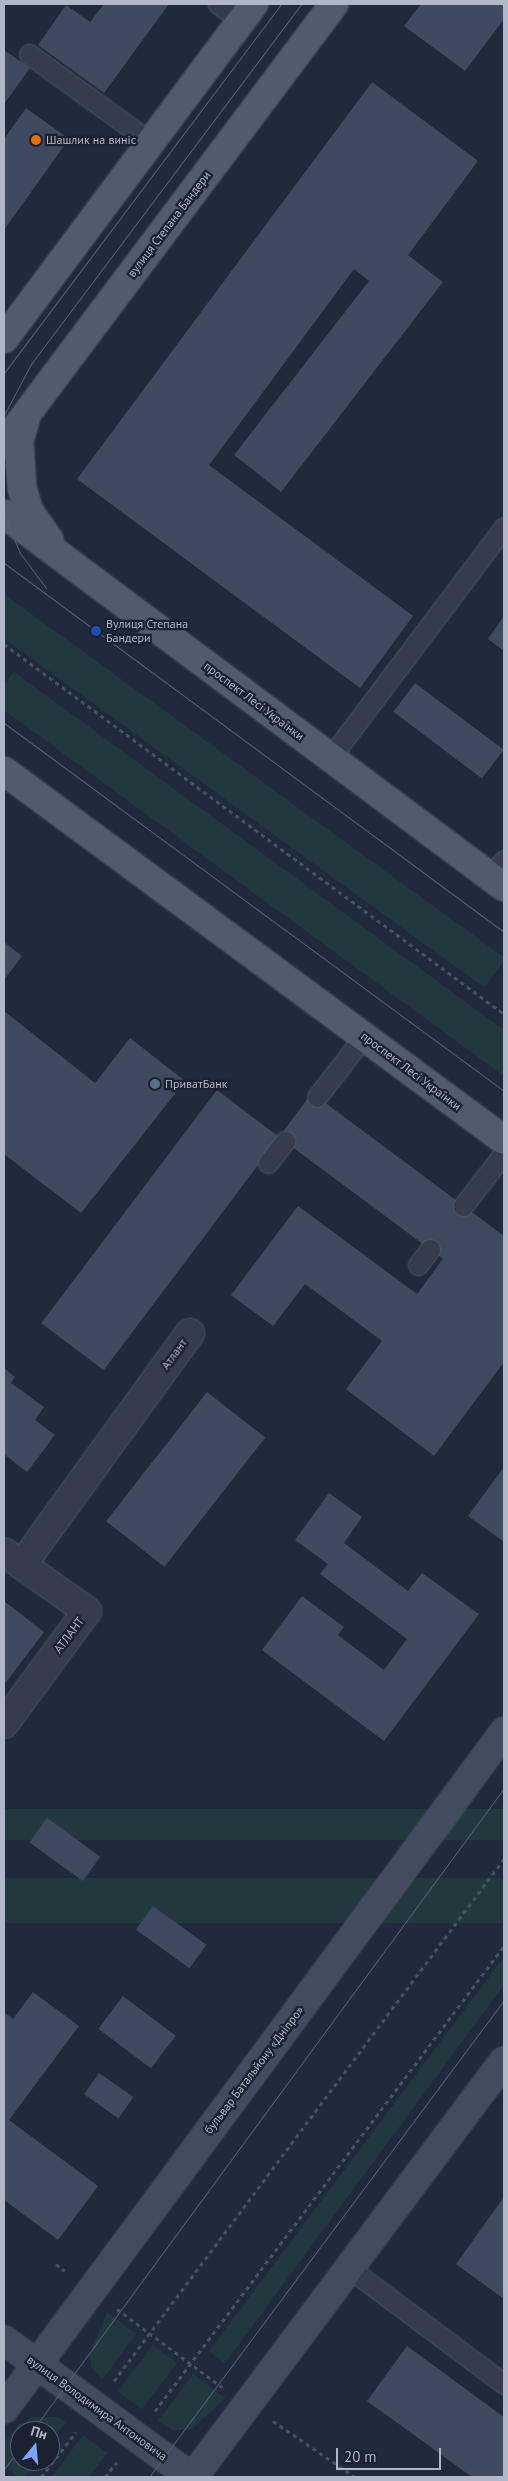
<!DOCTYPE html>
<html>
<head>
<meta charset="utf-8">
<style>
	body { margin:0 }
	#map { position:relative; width:508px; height:2481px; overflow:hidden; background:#212a3d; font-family:"PT Sans",sans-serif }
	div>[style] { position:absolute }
	.green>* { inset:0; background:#23383e; transform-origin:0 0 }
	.building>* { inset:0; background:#3f495f; transform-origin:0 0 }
	.path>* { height:3px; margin-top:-1.5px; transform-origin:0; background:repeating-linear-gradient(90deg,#41555b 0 4px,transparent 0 8px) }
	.roads { filter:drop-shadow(0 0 1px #505768) drop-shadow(0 0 1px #505768) }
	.lane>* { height:19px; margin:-9.5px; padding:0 9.5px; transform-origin:9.5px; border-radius:9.5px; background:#353c4d }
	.street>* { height:28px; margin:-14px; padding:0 14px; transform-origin:14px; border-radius:14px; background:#353c4d }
	.secondary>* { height:28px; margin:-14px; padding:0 14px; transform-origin:14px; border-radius:14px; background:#424b60 }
	.primary>* { height:28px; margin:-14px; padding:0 14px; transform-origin:14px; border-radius:14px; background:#525b6d }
	.tram>* { height:1px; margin:-0.5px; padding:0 0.5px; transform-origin:0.5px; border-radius:0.5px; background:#566074 }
	.dots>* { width:14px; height:14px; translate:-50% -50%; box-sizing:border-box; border:2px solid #1a2131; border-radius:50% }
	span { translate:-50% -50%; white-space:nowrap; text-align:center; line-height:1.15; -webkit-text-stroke:4.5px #1a2131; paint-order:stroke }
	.poi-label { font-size:12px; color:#b0b7c9 }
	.left { translate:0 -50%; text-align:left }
	.street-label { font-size:12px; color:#b0b7c9 }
	.frame { position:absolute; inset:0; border:5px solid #b0b7c9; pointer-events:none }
	.north { position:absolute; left:10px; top:2421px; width:50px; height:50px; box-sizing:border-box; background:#1a2131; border:1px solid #565d6e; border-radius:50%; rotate:17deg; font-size:14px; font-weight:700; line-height:20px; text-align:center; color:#b0b7c9 }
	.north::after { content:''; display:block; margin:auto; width:18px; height:22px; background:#7ea4ff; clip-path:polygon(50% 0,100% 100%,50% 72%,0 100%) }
	.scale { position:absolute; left:336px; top:2448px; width:105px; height:22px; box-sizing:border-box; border:2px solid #b0b7c9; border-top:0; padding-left:6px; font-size:15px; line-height:18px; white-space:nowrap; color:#b0b7c9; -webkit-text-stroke:4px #1a2131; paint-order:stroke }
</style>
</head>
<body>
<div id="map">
	<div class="green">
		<div style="left:4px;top:594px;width:620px;height:36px;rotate:36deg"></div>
		<div style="clip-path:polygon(14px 672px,504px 1030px,504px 1076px,4px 710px,4px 684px)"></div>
		<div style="left:504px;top:1809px;width:31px;height:616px;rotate:90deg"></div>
		<div style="left:504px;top:1878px;width:45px;height:560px;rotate:90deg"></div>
		<div style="clip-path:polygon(504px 1957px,504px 1985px,225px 2363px,209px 2351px)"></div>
		<div style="clip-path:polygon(107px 2312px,136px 2334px,102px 2380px,91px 2367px,90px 2354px)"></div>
		<div style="left:153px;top:2345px;width:30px;height:58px;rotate:37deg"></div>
		<div style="clip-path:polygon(193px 2374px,225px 2398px,192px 2429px,173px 2430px,158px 2421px)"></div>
		<div style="clip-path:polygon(33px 2417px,58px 2417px,66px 2422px,50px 2443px,50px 2431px,20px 2431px,20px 2461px,37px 2461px,25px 2477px,18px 2477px,4px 2466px,4px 2443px,19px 2424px)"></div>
		<div style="clip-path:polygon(83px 2435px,107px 2453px,89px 2477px,52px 2477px)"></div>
	</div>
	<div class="building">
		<div style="clip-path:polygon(104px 4px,169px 4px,104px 93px,38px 45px,66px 5px,90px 22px)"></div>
		<div style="clip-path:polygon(421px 4px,504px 4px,504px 19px,465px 71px,404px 26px)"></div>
		<div style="clip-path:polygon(4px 50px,30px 68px,4px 104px)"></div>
		<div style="clip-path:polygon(372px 82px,478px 161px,408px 255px,443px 282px,281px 492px,234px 455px,369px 281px,354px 269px,209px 465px,413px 616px,360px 688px,77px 479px)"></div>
		<div style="clip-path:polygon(26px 108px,69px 139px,4px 230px,4px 139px)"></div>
		<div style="clip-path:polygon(504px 616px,504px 651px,488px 639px)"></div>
		<div style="left:415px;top:683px;width:111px;height:36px;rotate:37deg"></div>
		<div style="clip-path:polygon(4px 942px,22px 956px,4px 980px)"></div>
		<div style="clip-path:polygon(4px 1011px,95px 1083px,130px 1038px,185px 1081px,81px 1213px,4px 1154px)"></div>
		<div style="left:217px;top:1090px;width:78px;height:292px;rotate:37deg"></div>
		<div style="clip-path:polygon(312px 1093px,504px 1236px,504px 1362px,434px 1456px,346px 1389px,382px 1341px,305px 1284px,273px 1326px,231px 1295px,298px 1206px,417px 1294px,443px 1259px,279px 1137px)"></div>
		<div style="clip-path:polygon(4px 1368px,15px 1377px,11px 1383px,44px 1407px,35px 1420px,55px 1435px,27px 1472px,4px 1454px)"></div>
		<div style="left:207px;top:1392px;width:74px;height:164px;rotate:38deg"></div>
		<div style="clip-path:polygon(504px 1467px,504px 1542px,468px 1516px)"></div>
		<div style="clip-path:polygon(329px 1493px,362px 1517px,344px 1543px,408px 1591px,422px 1573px,479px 1614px,384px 1741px,262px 1650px,302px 1596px,344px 1627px,338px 1635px,384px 1670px,407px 1639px,320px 1574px,328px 1564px,295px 1540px)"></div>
		<div style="clip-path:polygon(4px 1601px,44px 1632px,4px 1685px)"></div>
		<div style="left:47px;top:1818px;width:66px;height:30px;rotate:36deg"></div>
		<div style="left:153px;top:1906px;width:66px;height:29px;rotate:36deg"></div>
		<div style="clip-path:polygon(33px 1992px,79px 2026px,9px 2120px,98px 2186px,58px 2240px,4px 2200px,4px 2012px,13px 2019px)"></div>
		<div style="left:123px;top:1996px;width:66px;height:41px;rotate:37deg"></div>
		<div style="left:99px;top:2073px;width:42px;height:26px;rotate:35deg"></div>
		<div style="clip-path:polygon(504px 2197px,504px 2299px,456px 2264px)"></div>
		<div style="clip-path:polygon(407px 2346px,504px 2417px,504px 2477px,472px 2477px,367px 2401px)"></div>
	</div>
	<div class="path">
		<div style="left:4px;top:644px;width:622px;rotate:36.5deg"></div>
		<div style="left:56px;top:2264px;width:11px;rotate:38deg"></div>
		<div style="left:117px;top:2309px;width:131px;rotate:36.6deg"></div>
		<div style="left:114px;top:2381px;width:652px;rotate:-53.24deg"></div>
		<div style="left:155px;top:2411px;width:581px;rotate:-53.11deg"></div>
		<div style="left:273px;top:2421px;width:99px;rotate:34.3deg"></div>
		<div style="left:41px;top:2477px;width:57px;rotate:-52.1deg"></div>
		<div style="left:105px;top:2477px;width:19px;rotate:-51deg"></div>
	</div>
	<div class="roads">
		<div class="lane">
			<div style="left:218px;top:4px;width:28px;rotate:35deg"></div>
			<div style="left:29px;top:54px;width:150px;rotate:36deg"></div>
			<div style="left:330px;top:758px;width:289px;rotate:-53deg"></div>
			<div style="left:491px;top:877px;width:21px;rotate:-53deg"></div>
			<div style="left:317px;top:1097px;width:77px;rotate:-52.4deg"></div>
			<div style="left:268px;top:1163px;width:28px;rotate:-52deg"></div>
			<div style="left:463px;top:1206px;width:67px;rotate:-52.3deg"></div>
			<div style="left:418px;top:1265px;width:20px;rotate:-53deg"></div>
			<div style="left:349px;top:2268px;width:194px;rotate:36.8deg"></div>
		</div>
		<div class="street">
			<div style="left:4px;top:1552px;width:22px;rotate:36deg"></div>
			<div style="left:22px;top:1565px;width:286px;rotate:-54.1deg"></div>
			<div style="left:190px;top:1333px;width:257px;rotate:126deg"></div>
			<div style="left:4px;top:1724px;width:140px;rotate:-53.7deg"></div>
			<div style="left:87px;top:1611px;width:80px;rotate:-144.7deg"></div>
		</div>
		<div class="secondary">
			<div style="left:4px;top:2340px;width:232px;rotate:36.2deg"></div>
			<div style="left:4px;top:2409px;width:842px;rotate:-53.55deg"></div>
			<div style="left:193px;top:2477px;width:519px;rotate:-53.22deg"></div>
		</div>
		<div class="primary">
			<div style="left:4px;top:339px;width:418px;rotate:-53.3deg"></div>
			<div style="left:25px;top:421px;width:21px;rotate:107deg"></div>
			<div style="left:19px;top:441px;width:47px;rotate:86.3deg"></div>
			<div style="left:22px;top:488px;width:24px;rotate:73deg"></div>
			<div style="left:29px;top:511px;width:35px;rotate:55deg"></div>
			<div style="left:4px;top:444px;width:550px;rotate:-53.13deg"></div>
			<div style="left:4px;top:514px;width:624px;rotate:36.72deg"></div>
			<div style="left:4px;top:771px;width:621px;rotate:36.43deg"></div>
		</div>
	</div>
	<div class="tram">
		<div style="left:4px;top:373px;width:461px;rotate:-53.1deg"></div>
		<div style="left:4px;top:415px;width:58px;rotate:-62.1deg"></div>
		<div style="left:31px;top:364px;width:450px;rotate:-53.1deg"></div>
		<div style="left:4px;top:515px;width:41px;rotate:67.2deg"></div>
		<div style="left:20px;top:553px;width:44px;rotate:53.4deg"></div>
		<div style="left:4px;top:563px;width:621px;rotate:36.43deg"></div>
		<div style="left:4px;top:723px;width:621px;rotate:36.35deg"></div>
		<div style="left:32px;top:2431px;width:798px;rotate:-53.72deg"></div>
		<div style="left:4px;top:2469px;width:26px;rotate:-53deg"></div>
		<div style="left:149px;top:2477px;width:595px;rotate:-53.34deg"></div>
	</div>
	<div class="dots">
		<div style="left:36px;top:140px;background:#e8710a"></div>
		<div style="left:96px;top:631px;background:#1a4fb4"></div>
		<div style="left:155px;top:1084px;background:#5c6f8a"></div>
	</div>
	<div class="poi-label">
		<span class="left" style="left:46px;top:140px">Шашлик на виніс</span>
		<span class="left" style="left:106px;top:631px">Вулиця Степана<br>Бандери</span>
		<span class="left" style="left:165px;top:1084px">ПриватБанк</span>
	</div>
	<div class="street-label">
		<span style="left:169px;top:224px;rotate:-53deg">вулиця Степана Бандери</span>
		<span style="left:254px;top:701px;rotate:37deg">проспект Лесі Українки</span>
		<span style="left:411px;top:1071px;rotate:37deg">проспект Лесі Українки</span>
		<span style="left:174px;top:1354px;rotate:-54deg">Атлант</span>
		<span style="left:69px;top:1635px;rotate:-53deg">АТЛАНТ</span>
		<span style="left:254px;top:2070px;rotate:-53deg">бульвар Батальйону «Дніпро»</span>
		<span style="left:97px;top:2408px;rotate:36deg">вулиця Володимира Антоновича</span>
	</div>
	<div class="frame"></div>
	<div class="north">Пн</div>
	<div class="scale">20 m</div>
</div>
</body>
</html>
